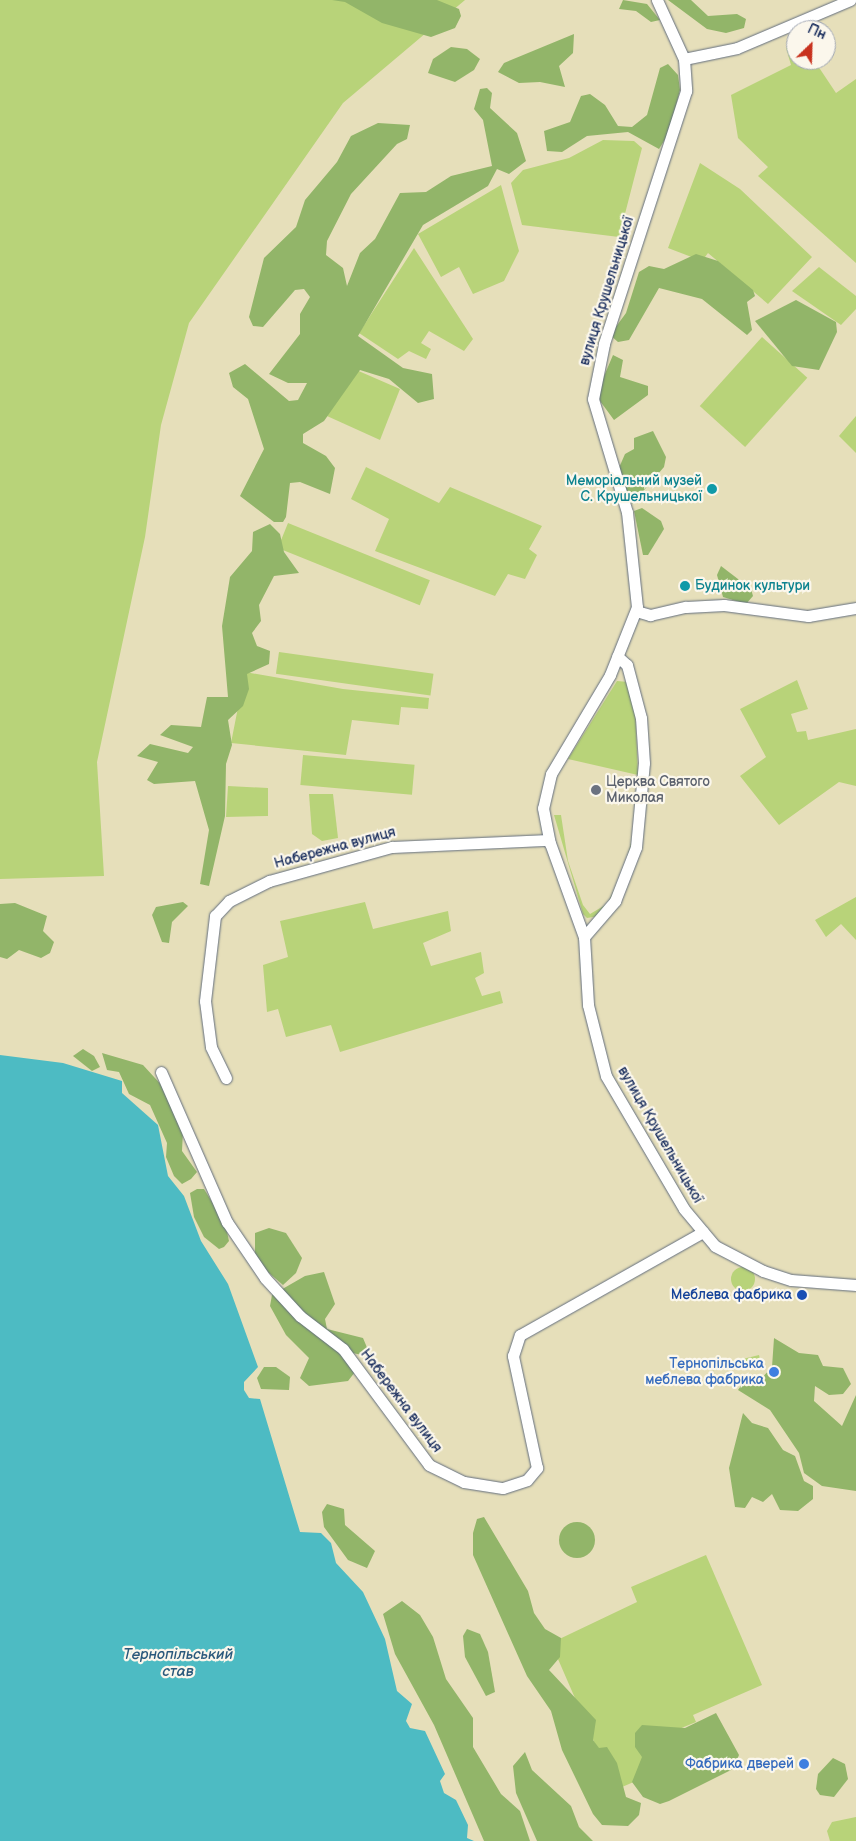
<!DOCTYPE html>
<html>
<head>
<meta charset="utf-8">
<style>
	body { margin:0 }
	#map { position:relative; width:856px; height:1841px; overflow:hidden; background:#e6dfba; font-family:"Balsamiq Sans",sans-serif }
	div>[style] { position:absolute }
	.green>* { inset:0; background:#b8d379; transform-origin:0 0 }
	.round { border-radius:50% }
	.forest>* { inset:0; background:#92b569 }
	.water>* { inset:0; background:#4dbbc3 }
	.roads { filter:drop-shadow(0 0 1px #626d7e) drop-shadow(0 0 1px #626d7e) }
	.street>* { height:11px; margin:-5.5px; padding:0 5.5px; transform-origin:5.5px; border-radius:5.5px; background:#fff }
	.dots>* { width:14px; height:14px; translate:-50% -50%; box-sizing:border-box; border:2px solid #fbf7ec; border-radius:50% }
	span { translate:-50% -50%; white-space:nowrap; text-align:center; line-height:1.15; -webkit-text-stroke:4.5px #fbf7ec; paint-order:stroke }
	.street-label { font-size:14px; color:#1b2f5e }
	.culture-label { font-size:14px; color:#0d838f }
	.right { translate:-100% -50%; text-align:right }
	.left { translate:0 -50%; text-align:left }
	.worship-label { font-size:14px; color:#5b616d }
	.transit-label { font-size:14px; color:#164399 }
	.shop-label { font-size:14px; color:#366cbe }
	.water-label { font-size:15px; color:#2a597c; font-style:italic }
	.north { position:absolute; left:786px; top:20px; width:50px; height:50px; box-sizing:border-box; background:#fbf7ec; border:1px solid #a1a7b3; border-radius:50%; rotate:24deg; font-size:14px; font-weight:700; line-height:20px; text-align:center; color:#1b2f5e }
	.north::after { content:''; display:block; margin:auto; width:18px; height:22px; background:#c8321e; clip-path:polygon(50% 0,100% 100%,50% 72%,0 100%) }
</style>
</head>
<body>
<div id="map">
	<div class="green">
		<div style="clip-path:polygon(0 0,465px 0,343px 103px,189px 323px,161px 425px,145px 537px,97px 762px,104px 876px,0 879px)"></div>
		<div style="clip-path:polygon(796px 44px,796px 60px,814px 60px,836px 93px,856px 79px,856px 263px,758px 176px,768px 167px,738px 138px,731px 95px,791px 65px,786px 48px)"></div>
		<div style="clip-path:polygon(603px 140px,634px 141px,642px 148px,619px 237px,522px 225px,511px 183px,523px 170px,569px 158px)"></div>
		<div style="clip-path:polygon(700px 163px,740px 189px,812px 257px,768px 304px,708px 253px,702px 261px,668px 248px)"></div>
		<div style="clip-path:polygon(501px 185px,519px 251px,504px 281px,473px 294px,459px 267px,441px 277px,418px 234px)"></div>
		<div style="clip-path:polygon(414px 248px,473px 339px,464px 351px,429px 331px,421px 343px,431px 349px,426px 359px,409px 351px,398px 359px,359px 333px)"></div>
		<div style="clip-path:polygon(819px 267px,856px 296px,856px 309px,841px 325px,792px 291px)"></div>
		<div style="left:762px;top:337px;width:61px;height:93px;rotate:42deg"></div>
		<div style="clip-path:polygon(354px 369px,400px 389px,380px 440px,327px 416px,348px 372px)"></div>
		<div style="clip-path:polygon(856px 416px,856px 453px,839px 436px)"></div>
		<div style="clip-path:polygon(366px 467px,439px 503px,450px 487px,542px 526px,529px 549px,537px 555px,525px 579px,508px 574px,495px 596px,375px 551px,389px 519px,351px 499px)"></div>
		<div style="left:288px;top:523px;width:153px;height:27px;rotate:22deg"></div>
		<div style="left:279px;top:652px;width:156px;height:22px;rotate:8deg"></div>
		<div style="clip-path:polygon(245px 672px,343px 689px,429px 698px,428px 709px,401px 707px,399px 725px,352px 720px,346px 755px,231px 743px)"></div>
		<div style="clip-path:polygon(797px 680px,808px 709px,791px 714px,797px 732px,806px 731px,808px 740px,856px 729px,856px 786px,839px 782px,779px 825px,740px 776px,766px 757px,740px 709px)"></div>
		<div style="clip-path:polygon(617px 681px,628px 682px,635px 704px,638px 775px,568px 759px)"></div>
		<div style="left:303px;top:755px;width:112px;height:30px;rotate:5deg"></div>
		<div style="clip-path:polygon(228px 786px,268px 788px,268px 816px,226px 817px)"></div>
		<div style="clip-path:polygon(309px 794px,333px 794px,338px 838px,322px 841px,312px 834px)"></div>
		<div style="clip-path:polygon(554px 815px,561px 815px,568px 861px,583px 905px,590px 914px,607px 904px,623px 872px,636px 824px,623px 877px,612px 899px,599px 916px,587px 918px,583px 914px)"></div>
		<div style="clip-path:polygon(856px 897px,856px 940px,841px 924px,826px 937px,815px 920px)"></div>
		<div style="clip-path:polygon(365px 902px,373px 929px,448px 911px,451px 931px,423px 943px,431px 966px,481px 952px,484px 973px,475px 978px,482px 996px,500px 991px,503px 1003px,340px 1052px,331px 1025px,286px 1037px,278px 1009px,267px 1012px,263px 965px,288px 957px,280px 921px)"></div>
		<div class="round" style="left:731px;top:1267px;width:24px;height:24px"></div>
		<div style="left:759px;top:1355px;width:4px;height:48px;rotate:76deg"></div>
		<div style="clip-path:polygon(706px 1555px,762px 1685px,693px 1715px,696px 1722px,638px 1746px,650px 1775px,615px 1790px,551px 1643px,637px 1602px,631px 1587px)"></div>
		<div style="clip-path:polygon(856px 1817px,856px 1841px,830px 1841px,827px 1831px,832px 1822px)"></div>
	</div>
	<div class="forest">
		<div style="clip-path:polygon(332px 0,437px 0,459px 9px,461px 16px,455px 28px,431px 37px,382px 23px,345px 2px)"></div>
		<div style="clip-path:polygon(623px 0,647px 4px,660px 20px,651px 22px,636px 11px,619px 9px)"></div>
		<div style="clip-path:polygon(668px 0,691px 0,708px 16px,737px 14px,746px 19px,744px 28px,726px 33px,707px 29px)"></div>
		<div style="clip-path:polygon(574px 34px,573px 53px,559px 66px,565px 87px,540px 82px,519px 83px,498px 72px,504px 63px)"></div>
		<div style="clip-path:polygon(451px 47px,467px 49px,480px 59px,474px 70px,455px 82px,428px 73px,433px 59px)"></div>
		<div style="clip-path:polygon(668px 64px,678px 75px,680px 90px,669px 133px,659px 149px,628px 132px,587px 136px,562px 152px,547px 151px,544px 131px,570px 122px,581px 96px,590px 94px,605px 105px,618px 126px,632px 127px,647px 115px,660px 68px)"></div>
		<div style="clip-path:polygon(487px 88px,492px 93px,490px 108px,517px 133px,526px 161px,509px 174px,497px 169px,488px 186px,423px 225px,358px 336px,403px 368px,432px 374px,434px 399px,418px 403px,389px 379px,360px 370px,324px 421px,303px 434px,303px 443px,326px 456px,335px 468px,330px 494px,300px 482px,290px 483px,286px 517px,283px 522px,274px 522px,240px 496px,264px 449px,248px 399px,233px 387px,229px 373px,245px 364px,289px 401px,298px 400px,307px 383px,288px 383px,269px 374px,300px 334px,300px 314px,310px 297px,304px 289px,295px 290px,263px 327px,253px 326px,249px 317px,264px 258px,296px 227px,305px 200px,337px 162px,351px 136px,378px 123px,410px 125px,407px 139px,397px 144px,351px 194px,327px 241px,326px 255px,343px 268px,347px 286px,360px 253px,375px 239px,400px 193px,426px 192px,451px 176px,492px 166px,483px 120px,474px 109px,480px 89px)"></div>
		<div style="clip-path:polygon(696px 254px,718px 261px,753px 290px,755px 296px,747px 302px,752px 330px,747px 335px,702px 299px,659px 288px,629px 340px,618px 342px,610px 335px,626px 313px,639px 272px,649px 266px,664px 269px)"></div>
		<div style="clip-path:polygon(796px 300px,836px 322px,837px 332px,819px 370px,792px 366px,755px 321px)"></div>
		<div style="clip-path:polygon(613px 355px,623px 360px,620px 377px,648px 386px,648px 395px,614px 420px,600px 401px,599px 388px)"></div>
		<div style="clip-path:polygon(653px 431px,666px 457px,664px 467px,632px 504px,618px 470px,625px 454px,634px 449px,634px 438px)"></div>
		<div style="clip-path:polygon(642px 508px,661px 521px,664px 529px,648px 555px,643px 555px,634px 511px)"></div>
		<div style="clip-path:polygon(270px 524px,280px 534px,284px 552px,299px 573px,274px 576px,259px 605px,261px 621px,252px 633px,257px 646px,270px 651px,269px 664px,247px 674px,249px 689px,243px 706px,228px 720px,232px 745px,226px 764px,225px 816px,209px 886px,200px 884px,209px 830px,195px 781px,154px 784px,147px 780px,158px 762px,137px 756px,150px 744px,188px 753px,193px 747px,160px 735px,171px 725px,201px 727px,207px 697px,228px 697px,222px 626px,230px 577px,252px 551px,253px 532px)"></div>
		<div style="clip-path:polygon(721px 566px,751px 589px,753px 596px,746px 604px,723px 597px,717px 575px)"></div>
		<div style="clip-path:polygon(183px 902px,188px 906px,172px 922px,169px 943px,162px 942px,152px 915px,156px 907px)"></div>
		<div style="clip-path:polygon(15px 903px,47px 916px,43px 931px,54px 942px,50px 953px,41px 958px,19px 950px,7px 959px,0 957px,0 904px)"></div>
		<div style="clip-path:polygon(83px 1049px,94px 1056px,100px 1067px,92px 1071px,73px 1056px)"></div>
		<div style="clip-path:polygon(102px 1053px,143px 1065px,166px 1090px,183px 1131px,182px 1151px,197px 1172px,191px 1179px,182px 1184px,174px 1176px,166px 1157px,167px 1143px,150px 1105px,129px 1094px,119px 1072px,107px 1070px)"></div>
		<div style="clip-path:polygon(197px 1189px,204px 1189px,225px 1223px,229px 1241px,224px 1247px,219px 1249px,204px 1237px,194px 1217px,190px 1193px)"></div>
		<div style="clip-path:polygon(269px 1228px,286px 1233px,302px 1258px,296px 1273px,283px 1285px,255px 1261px,255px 1233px)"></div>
		<div style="clip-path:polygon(324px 1272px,335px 1304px,325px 1319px,327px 1329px,363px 1338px,371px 1357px,348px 1352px,355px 1372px,348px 1381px,309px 1386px,300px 1378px,309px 1358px,286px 1335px,270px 1306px,272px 1295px,305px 1276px)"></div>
		<div style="clip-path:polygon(774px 1338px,799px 1353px,818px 1355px,823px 1366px,843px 1368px,851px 1384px,843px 1394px,829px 1395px,815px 1386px,814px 1401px,842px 1426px,856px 1395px,856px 1491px,822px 1486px,804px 1473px,799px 1453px,770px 1410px,738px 1390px,745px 1380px,757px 1383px,772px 1367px)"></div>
		<div style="clip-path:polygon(264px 1367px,276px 1367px,290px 1377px,289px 1390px,261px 1389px,257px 1378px)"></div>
		<div style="clip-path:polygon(743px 1413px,752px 1423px,768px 1428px,783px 1450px,795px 1456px,804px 1481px,813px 1486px,813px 1499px,798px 1511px,780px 1510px,772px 1494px,763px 1502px,752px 1497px,745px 1508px,735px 1507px,729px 1468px)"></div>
		<div style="clip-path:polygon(327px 1504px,344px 1509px,345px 1525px,375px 1551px,367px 1568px,348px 1560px,324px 1527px,322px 1512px)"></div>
		<div style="clip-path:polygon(484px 1517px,528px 1591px,534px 1613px,545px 1629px,561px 1638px,560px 1657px,549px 1670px,596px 1720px,593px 1740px,599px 1748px,607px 1747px,617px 1763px,626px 1797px,641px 1803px,639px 1815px,628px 1826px,602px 1825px,593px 1814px,562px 1750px,551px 1711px,527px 1676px,473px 1555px,473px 1533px,477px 1519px)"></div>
		<div class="round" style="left:559px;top:1522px;width:36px;height:36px"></div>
		<div style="clip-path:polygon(402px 1601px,420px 1615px,433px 1637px,446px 1679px,473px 1718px,473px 1747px,501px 1794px,520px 1811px,530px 1841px,484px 1841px,434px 1725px,395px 1654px,383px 1614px)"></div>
		<div style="clip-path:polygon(467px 1629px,480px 1634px,488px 1652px,495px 1692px,486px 1696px,465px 1657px,463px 1636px)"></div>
		<div style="clip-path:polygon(716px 1713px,739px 1755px,733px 1769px,669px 1801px,660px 1804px,643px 1797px,632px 1782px,642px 1757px,635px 1747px,635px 1733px,642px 1725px,685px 1728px)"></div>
		<div style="clip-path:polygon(525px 1752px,532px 1770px,571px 1806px,579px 1827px,593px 1841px,537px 1841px,516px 1793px,513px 1766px)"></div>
		<div style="clip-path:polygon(833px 1758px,845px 1764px,848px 1779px,834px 1797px,820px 1795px,816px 1789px,818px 1774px)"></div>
	</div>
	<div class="water">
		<div style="clip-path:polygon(0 1055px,63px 1063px,122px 1081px,122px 1093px,158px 1125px,168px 1176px,184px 1196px,201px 1241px,228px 1284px,258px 1367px,244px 1382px,244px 1390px,249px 1398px,260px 1399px,300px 1532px,321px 1533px,331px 1543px,336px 1563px,363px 1592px,385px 1639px,397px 1691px,412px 1704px,406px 1721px,410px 1728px,425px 1731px,445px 1774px,440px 1781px,444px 1793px,456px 1800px,468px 1825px,467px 1838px,474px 1841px,0 1841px)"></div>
	</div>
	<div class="roads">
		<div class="street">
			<div style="left:657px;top:0;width:65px;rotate:65.4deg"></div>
			<div style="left:684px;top:59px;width:32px;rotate:86deg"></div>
			<div style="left:686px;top:91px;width:266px;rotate:108deg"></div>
			<div style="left:604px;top:344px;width:56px;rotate:101.3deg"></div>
			<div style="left:593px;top:399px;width:118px;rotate:73.3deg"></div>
			<div style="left:627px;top:512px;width:96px;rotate:84deg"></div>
			<div style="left:637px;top:607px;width:73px;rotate:111.7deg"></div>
			<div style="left:610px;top:675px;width:115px;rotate:120.8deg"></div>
			<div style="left:551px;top:774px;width:35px;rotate:103deg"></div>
			<div style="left:543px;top:808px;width:36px;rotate:79deg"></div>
			<div style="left:550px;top:843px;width:100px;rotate:70.1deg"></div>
			<div style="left:584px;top:937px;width:68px;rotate:86.6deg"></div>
			<div style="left:588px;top:1005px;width:73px;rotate:75.8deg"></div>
			<div style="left:606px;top:1076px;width:154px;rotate:59.6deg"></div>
			<div style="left:684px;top:1209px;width:48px;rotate:50deg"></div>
			<div style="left:715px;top:1246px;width:54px;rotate:27.5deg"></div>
			<div style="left:763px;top:1271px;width:29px;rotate:18deg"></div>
			<div style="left:791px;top:1280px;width:65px;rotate:4.4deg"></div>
			<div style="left:684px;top:59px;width:54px;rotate:-11.7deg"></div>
			<div style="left:737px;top:48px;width:123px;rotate:-23deg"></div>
			<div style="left:636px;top:611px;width:15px;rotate:16deg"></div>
			<div style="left:650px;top:615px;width:37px;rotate:-13deg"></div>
			<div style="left:686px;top:607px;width:38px;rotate:-3deg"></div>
			<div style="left:724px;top:605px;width:85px;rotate:7.5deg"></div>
			<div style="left:808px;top:616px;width:49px;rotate:-9.5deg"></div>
			<div style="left:584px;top:937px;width:48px;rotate:-49.3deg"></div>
			<div style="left:615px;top:901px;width:58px;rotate:-68.7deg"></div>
			<div style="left:636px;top:847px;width:84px;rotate:-84.6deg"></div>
			<div style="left:644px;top:763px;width:45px;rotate:-93.8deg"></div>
			<div style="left:641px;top:718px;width:55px;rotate:-104.8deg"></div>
			<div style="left:627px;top:665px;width:13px;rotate:-138deg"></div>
			<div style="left:161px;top:1072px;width:164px;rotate:66.3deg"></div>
			<div style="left:227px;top:1222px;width:68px;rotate:55.8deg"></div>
			<div style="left:265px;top:1278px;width:52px;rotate:47.4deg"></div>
			<div style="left:300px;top:1316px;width:54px;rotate:37.5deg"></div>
			<div style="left:343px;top:1349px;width:144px;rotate:53.4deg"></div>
			<div style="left:429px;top:1465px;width:39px;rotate:26deg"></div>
			<div style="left:464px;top:1482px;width:39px;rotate:9deg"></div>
			<div style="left:503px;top:1488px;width:25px;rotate:-18deg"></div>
			<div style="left:527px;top:1480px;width:16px;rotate:-50deg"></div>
			<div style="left:537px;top:1468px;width:115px;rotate:-102.1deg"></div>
			<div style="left:513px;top:1356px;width:22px;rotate:-72deg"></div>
			<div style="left:520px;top:1335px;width:210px;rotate:-29.4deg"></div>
			<div style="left:226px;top:1078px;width:34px;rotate:-116deg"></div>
			<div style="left:211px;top:1047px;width:46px;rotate:-97.4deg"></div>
			<div style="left:205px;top:1001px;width:86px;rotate:-83.3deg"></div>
			<div style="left:215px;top:916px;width:21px;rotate:-47deg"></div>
			<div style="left:229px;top:901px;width:45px;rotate:-26.6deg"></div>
			<div style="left:269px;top:881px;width:128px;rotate:-15.5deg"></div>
			<div style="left:392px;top:847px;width:157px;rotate:-2.6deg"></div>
		</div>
	</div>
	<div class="dots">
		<div style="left:712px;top:489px;background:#0f9aa8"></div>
		<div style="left:685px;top:586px;background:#0f9aa8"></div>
		<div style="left:596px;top:790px;background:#6b7280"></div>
		<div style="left:802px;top:1295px;background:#1a4fb4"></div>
		<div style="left:774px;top:1372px;background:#3f7fe0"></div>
		<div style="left:804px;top:1764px;background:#3f7fe0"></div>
	</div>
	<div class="street-label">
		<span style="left:607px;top:291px;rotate:-73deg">вулиця Крушельницької</span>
		<span style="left:335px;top:848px;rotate:-15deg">Набережна вулиця</span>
		<span style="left:660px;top:1135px;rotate:60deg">вулиця Крушельницької</span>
		<span style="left:401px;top:1401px;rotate:53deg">Набережна вулиця</span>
	</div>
	<div class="culture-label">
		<span class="right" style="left:702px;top:489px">Меморіальний музей<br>С. Крушельницької</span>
		<span class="left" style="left:695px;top:586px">Будинок культури</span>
	</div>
	<div class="worship-label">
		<span class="left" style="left:606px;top:790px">Церква Святого<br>Миколая</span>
	</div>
	<div class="transit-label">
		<span class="right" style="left:792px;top:1295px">Меблева фабрика</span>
	</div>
	<div class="shop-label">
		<span class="right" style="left:764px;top:1372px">Тернопільська<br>меблева фабрика</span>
		<span class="right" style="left:794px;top:1764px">Фабрика дверей</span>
	</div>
	<div class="water-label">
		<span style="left:178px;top:1663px">Тернопільський<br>став</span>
	</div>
	<div class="north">Пн</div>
</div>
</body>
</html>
